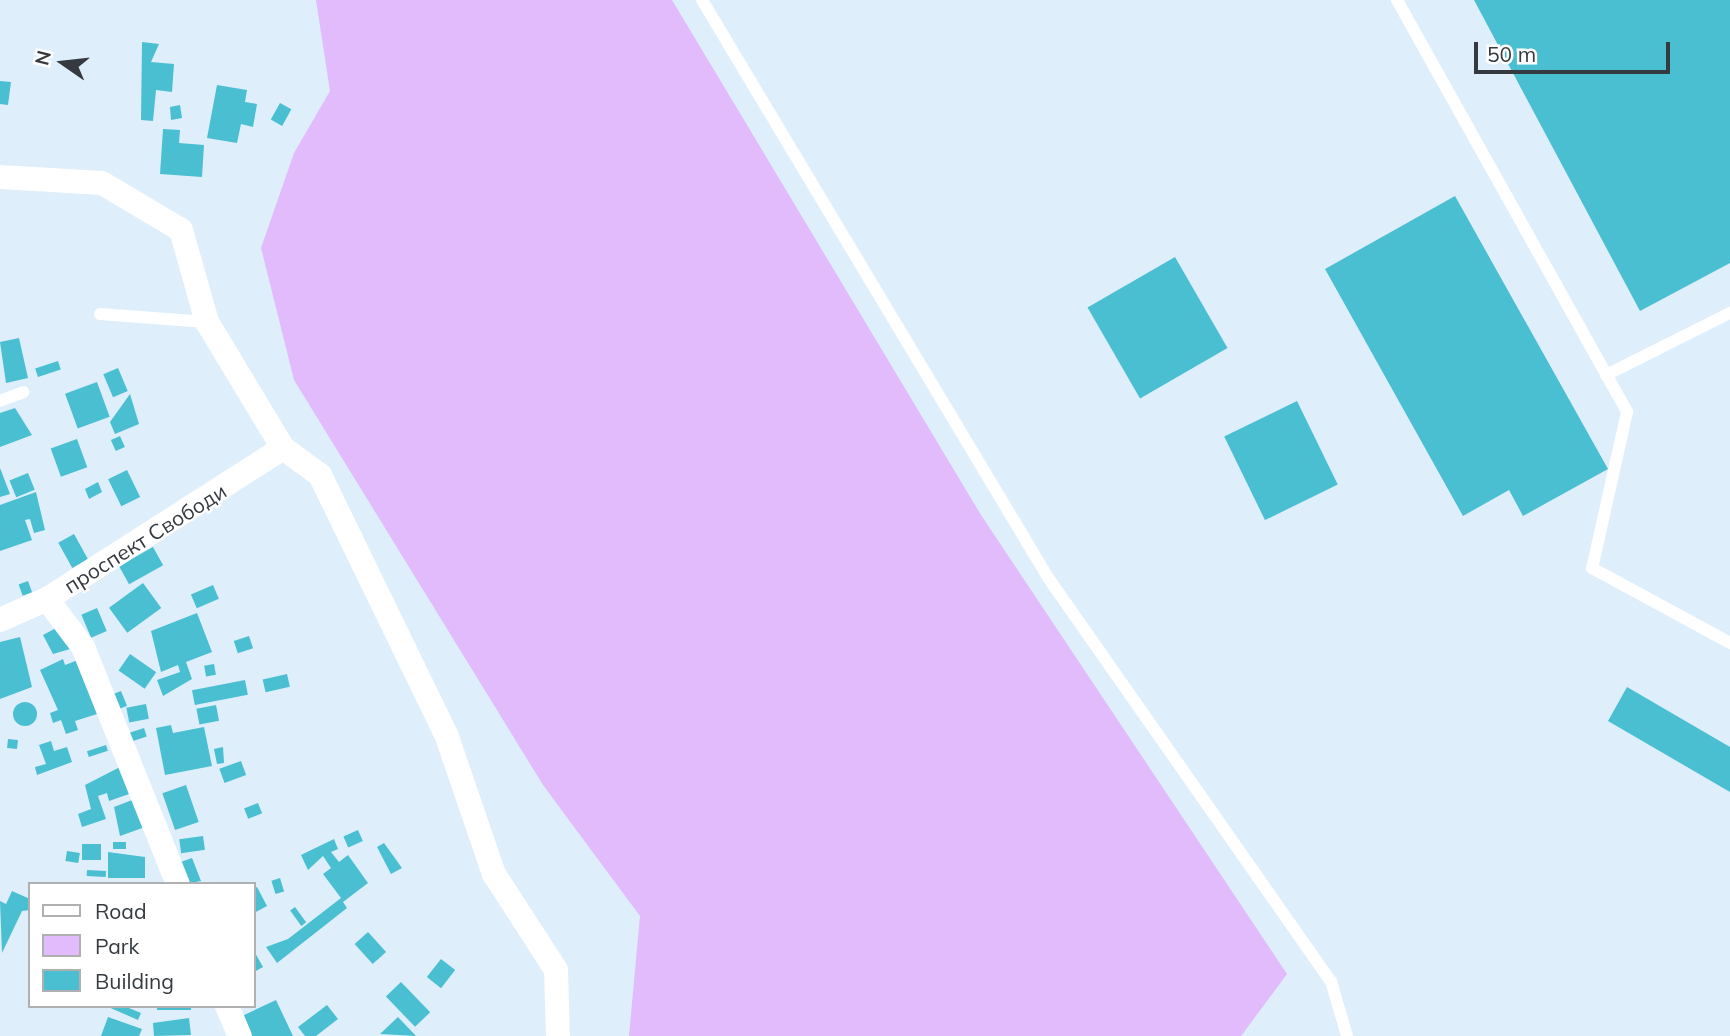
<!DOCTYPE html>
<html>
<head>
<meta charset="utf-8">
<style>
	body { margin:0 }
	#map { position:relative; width:1730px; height:1036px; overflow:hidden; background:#deeefb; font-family:Mulish,sans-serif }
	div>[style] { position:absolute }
	.green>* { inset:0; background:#e1bbfb }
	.building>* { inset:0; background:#49bfd1; transform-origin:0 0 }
	.round { border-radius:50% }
	.service>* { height:12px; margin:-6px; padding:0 6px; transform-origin:6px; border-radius:6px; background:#fff }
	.minor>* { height:24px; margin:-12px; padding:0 12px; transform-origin:12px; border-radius:12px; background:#fff }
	span { translate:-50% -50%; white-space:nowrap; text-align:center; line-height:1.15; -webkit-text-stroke:5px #fff; paint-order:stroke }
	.street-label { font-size:21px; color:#343a3f }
	.legend { position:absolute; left:28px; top:882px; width:228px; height:126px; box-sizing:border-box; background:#fff; border:2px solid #aeb0b2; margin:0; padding:9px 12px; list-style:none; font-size:21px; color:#343a3f }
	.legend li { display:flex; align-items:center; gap:14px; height:35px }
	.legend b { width:35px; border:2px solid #aeb0b2 }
	.north { position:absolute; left:28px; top:28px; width:70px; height:70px; -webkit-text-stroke:5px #fff; paint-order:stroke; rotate:284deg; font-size:19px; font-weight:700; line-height:28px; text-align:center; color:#343a3f }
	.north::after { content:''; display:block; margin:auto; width:24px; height:32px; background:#343a3f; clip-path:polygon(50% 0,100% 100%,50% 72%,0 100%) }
	.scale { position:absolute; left:1474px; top:42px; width:196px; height:32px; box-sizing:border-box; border:4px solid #343a3f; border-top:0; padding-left:9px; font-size:21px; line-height:24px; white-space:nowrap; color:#343a3f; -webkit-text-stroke:5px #fff; paint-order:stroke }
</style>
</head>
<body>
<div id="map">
	<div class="green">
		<div style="clip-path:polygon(316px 0,672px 0,981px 515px,1287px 974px,1241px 1036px,629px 1036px,640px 916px,543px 785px,294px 380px,261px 248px,294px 153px,330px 91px)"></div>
	</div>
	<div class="building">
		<div style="clip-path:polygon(1474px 0,1730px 0,1730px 263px,1640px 311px)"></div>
		<div style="clip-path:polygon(142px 42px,159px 44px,151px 62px,174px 64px,172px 92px,156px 90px,153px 121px,141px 120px)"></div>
		<div style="clip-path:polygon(0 81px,11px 82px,8px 105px,0 104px)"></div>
		<div style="clip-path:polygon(217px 85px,247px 90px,245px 102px,257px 104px,253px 127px,241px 124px,237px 143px,207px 138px)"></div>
		<div style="left:280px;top:103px;width:13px;height:19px;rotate:29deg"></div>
		<div style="clip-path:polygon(180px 105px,182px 118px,171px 120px,170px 107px)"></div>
		<div style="clip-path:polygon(163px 129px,180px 130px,179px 143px,204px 145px,202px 177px,160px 174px)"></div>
		<div style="clip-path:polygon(1455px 196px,1608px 469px,1523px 516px,1509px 490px,1463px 516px,1325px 269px)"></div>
		<div style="left:1175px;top:257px;width:105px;height:101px;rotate:60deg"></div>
		<div style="clip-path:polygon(19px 338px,28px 378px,6px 383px,0 342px)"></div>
		<div style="left:58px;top:361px;width:9px;height:24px;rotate:72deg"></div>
		<div style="left:118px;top:368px;width:25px;height:16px;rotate:67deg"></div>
		<div style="left:97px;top:382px;width:37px;height:34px;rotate:70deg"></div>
		<div style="clip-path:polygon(130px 394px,139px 424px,115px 434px,110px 422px)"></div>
		<div style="left:1297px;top:401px;width:93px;height:81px;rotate:64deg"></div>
		<div style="clip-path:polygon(15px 408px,32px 435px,0 447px,0 413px)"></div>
		<div style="left:120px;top:436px;width:12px;height:10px;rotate:66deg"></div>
		<div style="left:77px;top:439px;width:30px;height:28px;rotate:70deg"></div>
		<div style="clip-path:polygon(0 468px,10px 494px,0 497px)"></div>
		<div style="left:127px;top:470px;width:30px;height:21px;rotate:64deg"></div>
		<div style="left:28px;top:473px;width:18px;height:20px;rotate:68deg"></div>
		<div style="clip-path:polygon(98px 482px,102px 492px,89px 499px,85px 489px)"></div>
		<div style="clip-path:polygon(36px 492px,45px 530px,34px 533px,30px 519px,25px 520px,32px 540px,0 551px,0 505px)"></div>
		<div style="left:74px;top:534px;width:29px;height:18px;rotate:61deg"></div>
		<div style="left:153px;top:547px;width:21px;height:39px;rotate:61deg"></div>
		<div style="left:28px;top:581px;width:12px;height:10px;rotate:70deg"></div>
		<div style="left:143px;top:583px;width:31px;height:42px;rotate:54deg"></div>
		<div style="left:213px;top:585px;width:15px;height:24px;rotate:67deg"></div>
		<div style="left:97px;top:608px;width:25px;height:17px;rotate:67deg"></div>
		<div style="clip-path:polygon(197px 613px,212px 652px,186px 662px,192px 679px,163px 696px,157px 680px,180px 672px,178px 665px,161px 672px,151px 631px)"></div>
		<div style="clip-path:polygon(58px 627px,70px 649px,53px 654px,43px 635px)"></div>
		<div style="left:249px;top:636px;width:13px;height:16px;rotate:72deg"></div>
		<div style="clip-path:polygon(20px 637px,32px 687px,0 699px,0 642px)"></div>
		<div style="left:130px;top:654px;width:32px;height:20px;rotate:35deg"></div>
		<div style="clip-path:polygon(63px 659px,65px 665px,78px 660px,97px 714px,75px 721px,78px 730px,66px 734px,61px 720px,53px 723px,50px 713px,58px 710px,40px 670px)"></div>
		<div style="left:214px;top:664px;width:11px;height:10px;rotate:80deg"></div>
		<div style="left:287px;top:674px;width:13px;height:25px;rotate:77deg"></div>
		<div style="left:245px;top:680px;width:15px;height:54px;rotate:79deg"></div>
		<div style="clip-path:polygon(1627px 687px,1730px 747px,1730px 792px,1608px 721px)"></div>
		<div style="left:121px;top:691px;width:16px;height:11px;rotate:68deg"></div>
		<div class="round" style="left:13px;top:702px;width:24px;height:24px"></div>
		<div style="left:146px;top:704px;width:15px;height:20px;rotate:79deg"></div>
		<div style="left:216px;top:705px;width:16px;height:20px;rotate:79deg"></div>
		<div style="clip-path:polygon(171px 725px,173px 733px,204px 727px,212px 766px,165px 775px,156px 728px)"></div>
		<div style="left:144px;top:728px;width:9px;height:16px;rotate:72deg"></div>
		<div style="left:8px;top:739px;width:10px;height:9px;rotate:6deg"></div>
		<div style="clip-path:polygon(51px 741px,54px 751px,67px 747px,72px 762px,37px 775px,35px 767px,46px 764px,39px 745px)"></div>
		<div style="left:106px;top:745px;width:6px;height:20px;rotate:72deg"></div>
		<div style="clip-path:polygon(223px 747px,224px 763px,217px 764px,214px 749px)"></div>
		<div style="left:241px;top:761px;width:15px;height:23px;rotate:70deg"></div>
		<div style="clip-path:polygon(120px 767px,129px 794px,109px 801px,107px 793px,98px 796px,106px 819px,82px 827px,78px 814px,91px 809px,85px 785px)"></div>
		<div style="left:186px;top:785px;width:39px;height:25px;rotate:71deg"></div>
		<div style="clip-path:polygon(135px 799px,145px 827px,120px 836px,114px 807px)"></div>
		<div style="left:258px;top:803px;width:11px;height:15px;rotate:68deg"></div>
		<div style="left:358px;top:830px;width:12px;height:16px;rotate:66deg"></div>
		<div style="left:203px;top:836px;width:14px;height:24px;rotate:82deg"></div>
		<div style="clip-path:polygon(334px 839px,338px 849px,331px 852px,339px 862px,348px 855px,368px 883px,343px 902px,347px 908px,277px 963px,266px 947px,288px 939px,341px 898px,323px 874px,331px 868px,323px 856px,308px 870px,301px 855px)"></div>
		<div style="left:113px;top:842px;width:13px;height:7px"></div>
		<div style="clip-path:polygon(384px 843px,402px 868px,391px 874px,377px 847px)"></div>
		<div style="left:82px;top:844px;width:19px;height:16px"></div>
		<div style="left:67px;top:851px;width:13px;height:10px;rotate:9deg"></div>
		<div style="clip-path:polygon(108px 852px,145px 857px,145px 878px,108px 878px)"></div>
		<div style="clip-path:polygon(192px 858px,201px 881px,185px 884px,178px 863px)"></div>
		<div style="left:87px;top:870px;width:19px;height:6px;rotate:3deg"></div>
		<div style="left:280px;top:878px;width:14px;height:9px;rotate:73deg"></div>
		<div style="clip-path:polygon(257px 887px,267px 906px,254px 913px,254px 888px)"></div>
		<div style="clip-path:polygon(12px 891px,30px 899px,30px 910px,22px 911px,2px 953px,0 901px,6px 904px)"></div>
		<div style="left:295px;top:907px;width:19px;height:6px;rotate:54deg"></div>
		<div style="left:368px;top:932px;width:27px;height:18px;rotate:48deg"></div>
		<div style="clip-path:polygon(254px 951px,263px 967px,254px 972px)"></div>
		<div style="left:441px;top:959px;width:18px;height:23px;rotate:38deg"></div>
		<div style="left:401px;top:982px;width:42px;height:21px;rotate:46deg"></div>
		<div style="clip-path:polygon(276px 1000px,293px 1036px,251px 1036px,242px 1016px)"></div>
		<div style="clip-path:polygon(327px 1005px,338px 1019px,316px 1036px,305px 1036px,298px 1027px)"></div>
		<div style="clip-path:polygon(106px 1006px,124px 1006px,141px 1013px,138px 1020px)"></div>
		<div style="left:157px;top:1006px;width:34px;height:4px"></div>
		<div style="clip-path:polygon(108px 1017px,142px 1029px,139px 1036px,101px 1036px)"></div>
		<div style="clip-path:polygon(398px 1017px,416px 1036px,380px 1034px)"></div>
		<div style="clip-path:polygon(189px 1018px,191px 1035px,154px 1036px,153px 1023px)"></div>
	</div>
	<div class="service">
		<div style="left:702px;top:0;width:675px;rotate:59.07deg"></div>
		<div style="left:1049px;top:579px;width:491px;rotate:55deg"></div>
		<div style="left:1331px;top:981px;width:57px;rotate:73.8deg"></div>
		<div style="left:1397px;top:0;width:472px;rotate:60.8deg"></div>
		<div style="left:1627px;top:412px;width:160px;rotate:102.6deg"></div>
		<div style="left:1592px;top:568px;width:157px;rotate:28.5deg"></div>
		<div style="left:100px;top:314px;width:107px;rotate:4.3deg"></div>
		<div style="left:1606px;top:375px;width:139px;rotate:-26.6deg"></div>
		<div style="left:0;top:401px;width:25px;rotate:-21deg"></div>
	</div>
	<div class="minor">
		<div style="left:0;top:177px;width:102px;rotate:3.4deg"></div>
		<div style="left:102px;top:183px;width:92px;rotate:30.7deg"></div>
		<div style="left:181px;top:230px;width:96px;rotate:74.2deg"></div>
		<div style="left:207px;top:322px;width:147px;rotate:58.9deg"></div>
		<div style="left:283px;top:448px;width:46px;rotate:36.1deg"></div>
		<div style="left:320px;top:475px;width:291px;rotate:64.1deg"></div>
		<div style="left:447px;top:737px;width:145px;rotate:71.1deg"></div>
		<div style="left:494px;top:874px;width:114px;rotate:57.1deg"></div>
		<div style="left:556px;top:970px;width:66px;rotate:88.3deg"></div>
		<div style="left:47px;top:599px;width:60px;rotate:53.1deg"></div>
		<div style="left:83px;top:647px;width:255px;rotate:68.2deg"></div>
		<div style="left:0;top:620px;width:51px;rotate:-24.1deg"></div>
		<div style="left:47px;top:599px;width:280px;rotate:-32.6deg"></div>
		<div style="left:227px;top:1006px;width:33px;rotate:67deg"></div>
	</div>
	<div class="street-label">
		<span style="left:145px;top:538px;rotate:-32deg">проспект Свободи</span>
	</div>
	<ul class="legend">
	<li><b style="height:9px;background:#fff"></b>Road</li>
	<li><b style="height:19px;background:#e1bbfb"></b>Park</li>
	<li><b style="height:19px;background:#49bfd1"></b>Building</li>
	</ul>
	<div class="north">N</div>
	<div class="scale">50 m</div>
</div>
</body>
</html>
